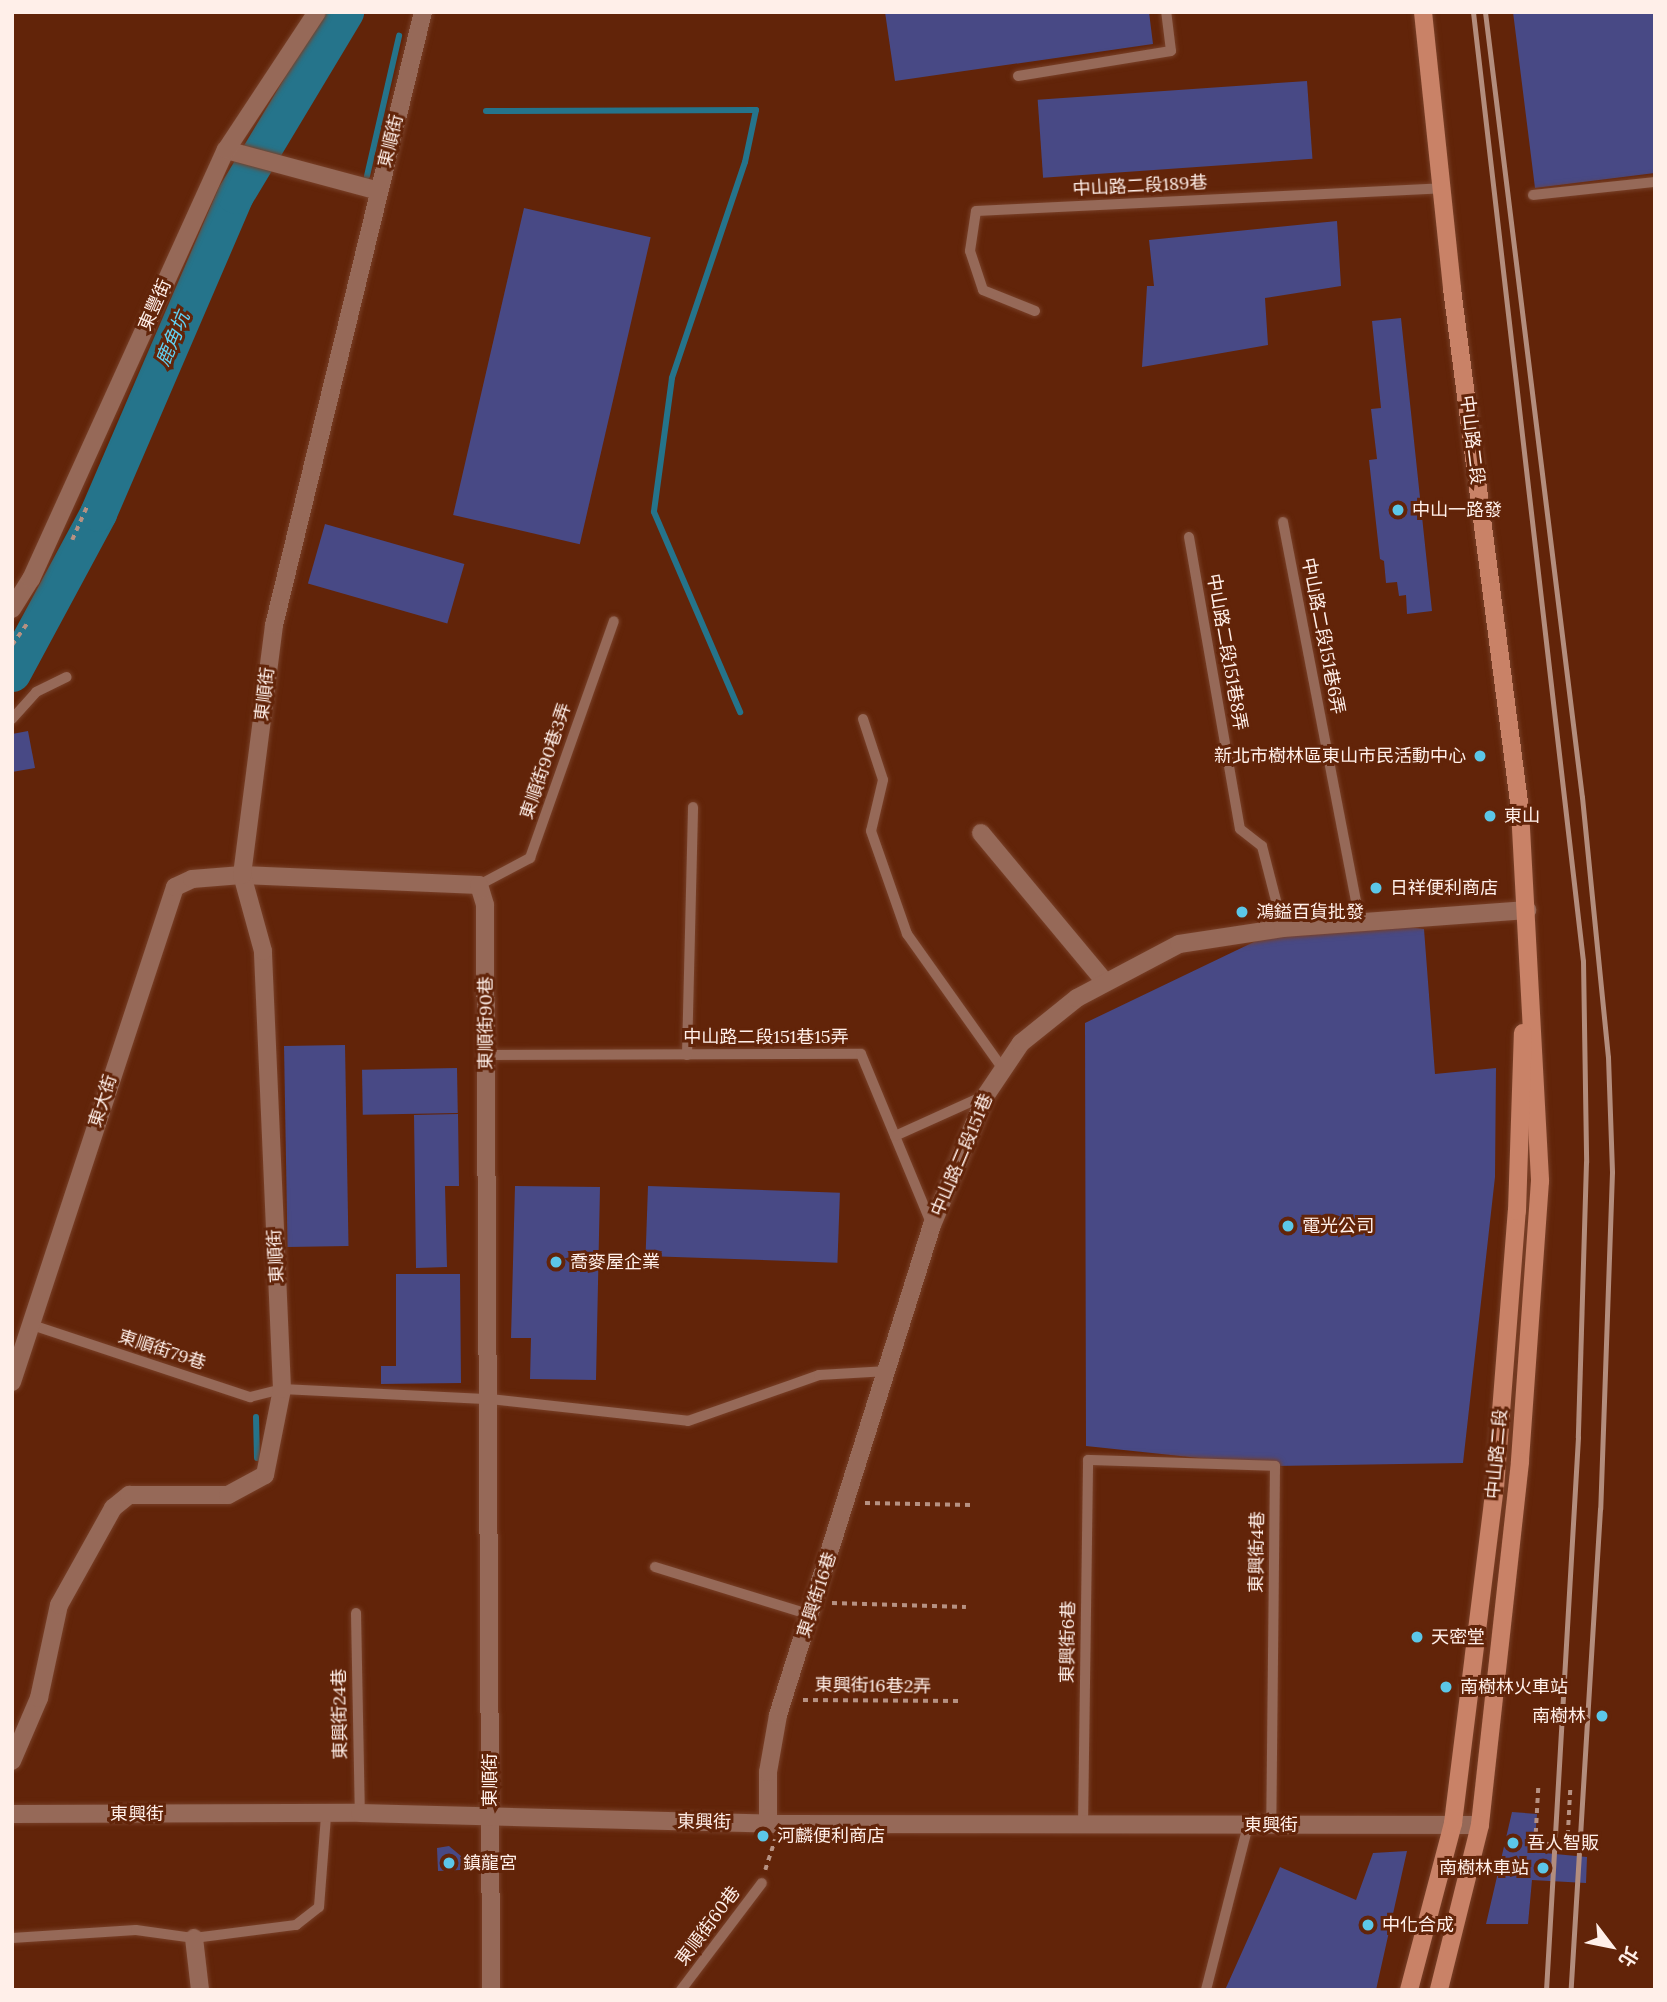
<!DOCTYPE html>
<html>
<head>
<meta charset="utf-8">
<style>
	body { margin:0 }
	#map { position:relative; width:1667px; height:2002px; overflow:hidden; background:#622409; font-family:Lora,"Noto Sans TC",serif }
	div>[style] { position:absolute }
	.stream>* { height:6px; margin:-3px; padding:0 3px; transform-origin:3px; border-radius:3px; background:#25748b }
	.river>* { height:37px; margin:-18.5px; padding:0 18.5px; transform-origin:18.5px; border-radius:18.5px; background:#25748b }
	.building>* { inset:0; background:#484985; transform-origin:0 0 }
	.path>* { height:3.5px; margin-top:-1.75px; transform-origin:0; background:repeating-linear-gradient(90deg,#b69182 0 5px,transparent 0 10px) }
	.roads { filter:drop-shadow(0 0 2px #784028) drop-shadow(0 0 2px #784028) }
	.lane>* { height:10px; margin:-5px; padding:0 5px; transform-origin:5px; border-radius:5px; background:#966958 }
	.street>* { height:18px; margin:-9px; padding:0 9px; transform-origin:9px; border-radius:9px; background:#966958 }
	.secondary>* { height:18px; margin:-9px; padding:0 9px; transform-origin:9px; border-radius:9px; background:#c98267 }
	.rail>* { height:5px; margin:-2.5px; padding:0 2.5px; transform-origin:2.5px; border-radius:2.5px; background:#b38d7d }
	.path-bridge>* { height:3.5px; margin-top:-1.75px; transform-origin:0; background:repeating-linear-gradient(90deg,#b69182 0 5px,transparent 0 10px) }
	.dots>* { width:19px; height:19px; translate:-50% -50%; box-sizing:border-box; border:4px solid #622409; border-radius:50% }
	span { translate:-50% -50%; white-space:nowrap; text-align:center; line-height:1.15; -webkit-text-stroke:6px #622409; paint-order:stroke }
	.street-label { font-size:18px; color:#ffefe9 }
	.poi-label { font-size:18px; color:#ffefe9 }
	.left { translate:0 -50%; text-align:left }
	.right { translate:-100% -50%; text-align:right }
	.water-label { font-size:19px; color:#61d1f3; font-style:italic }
	.frame { position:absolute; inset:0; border:14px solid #ffefe9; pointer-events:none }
	.north { position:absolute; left:1576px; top:1911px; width:70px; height:70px; -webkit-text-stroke:5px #622409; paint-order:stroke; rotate:122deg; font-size:19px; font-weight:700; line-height:28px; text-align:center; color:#ffefe9 }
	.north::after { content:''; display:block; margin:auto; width:24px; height:32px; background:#ffefe9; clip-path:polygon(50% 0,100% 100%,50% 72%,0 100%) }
</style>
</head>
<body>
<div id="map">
	<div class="stream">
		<div style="left:486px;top:111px;width:270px;rotate:-0.2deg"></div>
		<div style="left:756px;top:110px;width:53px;rotate:101.9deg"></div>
		<div style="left:745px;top:162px;width:228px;rotate:108.7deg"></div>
		<div style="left:672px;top:378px;width:135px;rotate:97.7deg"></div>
		<div style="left:654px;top:512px;width:218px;rotate:66.7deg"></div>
		<div style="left:367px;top:176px;width:144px;rotate:-77.1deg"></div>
		<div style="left:256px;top:1417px;width:41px;rotate:88.6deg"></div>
	</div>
	<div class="river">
		<div style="left:12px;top:673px;width:182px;rotate:-61.7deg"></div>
		<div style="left:98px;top:513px;width:346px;rotate:-66.7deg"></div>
		<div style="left:235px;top:195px;width:214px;rotate:-59deg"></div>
	</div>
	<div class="building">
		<div style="clip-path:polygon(885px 12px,1149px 12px,1153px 44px,895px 81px)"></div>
		<div style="clip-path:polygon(1513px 12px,1655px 12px,1655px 173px,1535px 188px)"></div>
		<div style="left:1307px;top:81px;width:78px;height:270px;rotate:86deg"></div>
		<div style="left:524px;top:208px;width:130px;height:315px;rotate:13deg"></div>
		<div style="clip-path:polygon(1337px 221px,1341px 286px,1265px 298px,1268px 345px,1142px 367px,1147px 286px,1154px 286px,1149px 240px)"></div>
		<div style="clip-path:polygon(1401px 318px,1432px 611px,1407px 614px,1406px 595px,1399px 596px,1397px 582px,1386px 583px,1384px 561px,1380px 559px,1369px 460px,1377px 459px,1371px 409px,1381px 408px,1372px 321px)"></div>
		<div style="left:325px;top:524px;width:145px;height:62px;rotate:16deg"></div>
		<div style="clip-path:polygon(28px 731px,35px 768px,12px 772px,12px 734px)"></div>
		<div style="clip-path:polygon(1360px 921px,1424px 929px,1435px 1074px,1496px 1068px,1495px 1177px,1463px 1463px,1275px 1466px,1086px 1446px,1085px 1023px,1283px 928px)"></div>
		<div style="left:345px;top:1045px;width:201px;height:61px;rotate:89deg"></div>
		<div style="left:457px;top:1068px;width:45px;height:95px;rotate:89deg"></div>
		<div style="clip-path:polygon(458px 1114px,459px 1186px,445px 1186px,447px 1267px,416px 1268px,414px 1115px)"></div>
		<div style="clip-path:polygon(515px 1186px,600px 1187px,596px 1380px,530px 1379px,531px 1338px,511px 1338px)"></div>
		<div style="left:648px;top:1186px;width:192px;height:70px;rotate:2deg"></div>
		<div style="clip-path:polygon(396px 1274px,460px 1274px,461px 1383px,381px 1384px,381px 1366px,396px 1366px)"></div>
		<div style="clip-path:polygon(1512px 1812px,1537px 1814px,1534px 1852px,1587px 1857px,1586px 1883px,1532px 1880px,1528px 1924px,1486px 1924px)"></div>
		<div style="clip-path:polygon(449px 1846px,461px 1856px,460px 1870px,438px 1871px,437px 1848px)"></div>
		<div style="clip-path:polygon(1407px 1851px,1376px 1990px,1225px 1990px,1280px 1867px,1356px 1900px,1373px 1853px)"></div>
	</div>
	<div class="path">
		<div style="left:72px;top:540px;width:37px;rotate:-66deg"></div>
		<div style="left:12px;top:645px;width:29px;rotate:-55deg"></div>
		<div style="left:865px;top:1503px;width:106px;rotate:1.1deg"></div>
		<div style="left:832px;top:1603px;width:134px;rotate:1.7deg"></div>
		<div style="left:803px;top:1700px;width:159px;rotate:0.4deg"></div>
		<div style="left:1535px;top:1843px;width:56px;rotate:-86.9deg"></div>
		<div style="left:1567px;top:1845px;width:56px;rotate:-86.9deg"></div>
		<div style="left:765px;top:1870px;width:32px;rotate:-72deg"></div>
	</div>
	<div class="roads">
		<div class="lane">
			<div style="left:1018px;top:76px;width:155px;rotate:-9.3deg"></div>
			<div style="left:1171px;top:51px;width:39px;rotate:-97deg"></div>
			<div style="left:1533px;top:195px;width:123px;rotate:-6.1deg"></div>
			<div style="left:1035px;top:311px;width:56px;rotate:-158deg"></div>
			<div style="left:983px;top:290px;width:41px;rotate:-108.4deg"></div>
			<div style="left:970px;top:251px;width:40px;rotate:-81.5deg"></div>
			<div style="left:976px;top:211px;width:467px;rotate:-2.8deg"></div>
			<div style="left:1283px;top:522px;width:406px;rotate:79.1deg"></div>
			<div style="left:1189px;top:537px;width:296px;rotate:80.1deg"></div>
			<div style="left:1240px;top:829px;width:28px;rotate:38deg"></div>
			<div style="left:1262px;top:846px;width:85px;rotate:75.6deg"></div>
			<div style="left:12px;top:719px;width:36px;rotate:-48deg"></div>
			<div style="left:36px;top:692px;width:34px;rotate:-26deg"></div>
			<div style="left:863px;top:719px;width:64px;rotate:71.8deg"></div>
			<div style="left:883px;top:780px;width:52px;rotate:103.2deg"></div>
			<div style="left:871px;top:831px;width:109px;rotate:70.7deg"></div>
			<div style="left:907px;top:934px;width:166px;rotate:54.6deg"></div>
			<div style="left:479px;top:885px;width:58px;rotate:-27.9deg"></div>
			<div style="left:530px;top:858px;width:251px;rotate:-70.5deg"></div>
			<div style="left:486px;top:1055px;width:375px;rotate:-0.2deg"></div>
			<div style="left:861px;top:1054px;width:185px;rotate:67.5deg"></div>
			<div style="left:687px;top:1055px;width:248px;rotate:-88.6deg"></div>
			<div style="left:895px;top:1136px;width:100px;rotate:-24.3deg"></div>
			<div style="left:32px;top:1325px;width:230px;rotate:18.3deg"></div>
			<div style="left:250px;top:1397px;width:33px;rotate:-14deg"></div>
			<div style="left:282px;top:1389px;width:208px;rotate:2.8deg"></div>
			<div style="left:490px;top:1399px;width:199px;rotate:6.3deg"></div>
			<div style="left:688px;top:1421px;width:139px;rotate:-19.3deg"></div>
			<div style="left:819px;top:1375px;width:69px;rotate:-3.3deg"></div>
			<div style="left:655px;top:1567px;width:163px;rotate:17.1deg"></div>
			<div style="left:356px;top:1613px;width:200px;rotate:88.9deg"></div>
			<div style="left:1083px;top:1825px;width:365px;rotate:-89.2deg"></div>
			<div style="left:1088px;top:1460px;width:187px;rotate:1.8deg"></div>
			<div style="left:1275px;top:1466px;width:360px;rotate:90.6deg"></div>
			<div style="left:12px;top:1938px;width:124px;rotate:-3.7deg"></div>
			<div style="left:136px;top:1930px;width:59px;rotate:7.9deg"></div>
			<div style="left:194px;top:1938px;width:103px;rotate:-7.3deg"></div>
			<div style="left:296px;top:1925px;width:29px;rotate:-38deg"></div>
			<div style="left:319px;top:1907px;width:92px;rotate:-85.6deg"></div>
			<div style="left:681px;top:1990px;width:134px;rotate:-52.9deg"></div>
			<div style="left:1206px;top:1990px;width:170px;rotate:-75.7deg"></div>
		</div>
		<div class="street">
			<div style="left:226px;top:150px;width:158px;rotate:15deg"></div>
			<div style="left:12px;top:609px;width:36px;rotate:-58deg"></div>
			<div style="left:31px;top:579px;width:471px;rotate:-65.6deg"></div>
			<div style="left:226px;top:150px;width:165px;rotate:-56.6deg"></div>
			<div style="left:981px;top:833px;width:194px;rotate:50.2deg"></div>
			<div style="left:12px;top:1382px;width:521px;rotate:-71.77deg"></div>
			<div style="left:175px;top:887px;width:19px;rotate:-25deg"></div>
			<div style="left:192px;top:879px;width:50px;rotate:-4.6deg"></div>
			<div style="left:242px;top:875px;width:237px;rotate:2.4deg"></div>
			<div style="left:479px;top:885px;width:21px;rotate:73deg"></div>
			<div style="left:485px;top:905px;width:1085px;rotate:89.68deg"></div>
			<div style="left:12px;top:1761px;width:69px;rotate:-66.8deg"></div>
			<div style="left:39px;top:1698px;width:95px;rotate:-77.9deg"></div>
			<div style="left:59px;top:1605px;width:111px;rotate:-60.9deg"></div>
			<div style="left:113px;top:1508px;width:21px;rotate:-39deg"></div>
			<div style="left:129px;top:1495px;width:99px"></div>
			<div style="left:228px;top:1495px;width:42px;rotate:-28.4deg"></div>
			<div style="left:265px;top:1475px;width:88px;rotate:-78.8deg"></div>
			<div style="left:282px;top:1389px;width:438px;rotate:-92.5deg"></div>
			<div style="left:263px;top:951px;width:79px;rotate:-105.4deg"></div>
			<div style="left:242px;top:875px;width:252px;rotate:-82.7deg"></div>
			<div style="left:274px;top:625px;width:631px;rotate:-76.34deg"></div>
			<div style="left:12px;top:1814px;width:348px;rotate:-0.2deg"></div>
			<div style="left:360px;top:1813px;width:415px;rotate:1.5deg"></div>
			<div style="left:775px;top:1824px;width:705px;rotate:0.08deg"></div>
			<div style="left:768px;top:1823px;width:51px;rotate:-90deg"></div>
			<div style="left:768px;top:1772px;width:58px;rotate:-80deg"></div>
			<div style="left:778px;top:1715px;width:514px;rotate:-72.55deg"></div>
			<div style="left:932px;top:1225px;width:141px;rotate:-67.4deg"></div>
			<div style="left:986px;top:1095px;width:63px;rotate:-56.1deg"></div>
			<div style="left:1021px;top:1043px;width:72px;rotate:-38.8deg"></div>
			<div style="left:1077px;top:998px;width:115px;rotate:-27.9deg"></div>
			<div style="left:1179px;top:944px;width:105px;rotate:-8.7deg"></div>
			<div style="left:1283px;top:928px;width:245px;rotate:-4.2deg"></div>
			<div style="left:194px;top:1938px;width:52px;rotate:83.4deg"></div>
		</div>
		<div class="secondary">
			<div style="left:1423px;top:12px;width:279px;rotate:84deg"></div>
			<div style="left:1452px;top:289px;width:525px;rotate:82.56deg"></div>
			<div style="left:1520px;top:810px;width:372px;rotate:86.9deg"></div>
			<div style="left:1540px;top:1181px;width:282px;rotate:94.1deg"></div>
			<div style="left:1520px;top:1462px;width:365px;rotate:96.3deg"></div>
			<div style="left:1480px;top:1825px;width:170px;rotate:104deg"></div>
			<div style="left:1409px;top:1990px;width:173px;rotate:-75.2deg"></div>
			<div style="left:1453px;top:1823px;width:338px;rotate:-82.9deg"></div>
			<div style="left:1495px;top:1488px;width:278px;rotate:-85.5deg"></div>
			<div style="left:1517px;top:1211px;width:178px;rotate:-88.1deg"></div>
		</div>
	</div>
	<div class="rail">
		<div style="left:1473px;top:12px;width:955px;rotate:83.39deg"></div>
		<div style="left:1583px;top:961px;width:201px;rotate:89.1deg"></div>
		<div style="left:1586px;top:1162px;width:275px;rotate:91.7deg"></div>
		<div style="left:1578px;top:1437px;width:554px;rotate:93.31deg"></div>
		<div style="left:1485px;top:12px;width:791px;rotate:82.96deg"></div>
		<div style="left:1582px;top:797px;width:261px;rotate:84.3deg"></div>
		<div style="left:1608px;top:1057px;width:115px;rotate:88deg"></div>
		<div style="left:1612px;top:1172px;width:337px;rotate:92deg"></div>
		<div style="left:1600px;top:1509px;width:482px;rotate:93.5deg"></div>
	</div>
	<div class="path-bridge">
		<div style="left:1535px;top:1843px;width:32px;rotate:4deg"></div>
	</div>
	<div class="dots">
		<div style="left:1398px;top:510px;background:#5cc7e8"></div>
		<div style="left:1480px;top:756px;background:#5cc7e8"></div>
		<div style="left:1490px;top:816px;background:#5cc7e8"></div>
		<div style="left:1376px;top:888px;background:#5cc7e8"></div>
		<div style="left:1242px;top:912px;background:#5cc7e8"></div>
		<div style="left:1288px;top:1226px;background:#5cc7e8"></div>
		<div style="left:556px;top:1262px;background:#5cc7e8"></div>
		<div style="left:1417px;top:1637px;background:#5cc7e8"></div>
		<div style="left:1446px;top:1687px;background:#5cc7e8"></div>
		<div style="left:1602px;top:1716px;background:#5cc7e8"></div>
		<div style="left:763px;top:1836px;background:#5cc7e8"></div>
		<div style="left:1513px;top:1843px;background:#5cc7e8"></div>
		<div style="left:449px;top:1863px;background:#5cc7e8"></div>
		<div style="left:1543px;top:1868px;background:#5cc7e8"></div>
		<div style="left:1368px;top:1925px;background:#5cc7e8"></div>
	</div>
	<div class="street-label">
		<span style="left:391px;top:141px;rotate:-76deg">東順街</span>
		<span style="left:1140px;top:186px;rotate:-3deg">中山路二段189巷</span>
		<span style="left:155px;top:305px;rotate:-66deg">東豐街</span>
		<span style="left:1472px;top:440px;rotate:83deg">中山路二段</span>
		<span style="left:1323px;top:636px;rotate:79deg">中山路二段151巷6弄</span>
		<span style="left:1227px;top:652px;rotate:80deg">中山路二段151巷8弄</span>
		<span style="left:265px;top:694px;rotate:-83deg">東順街</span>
		<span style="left:546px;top:761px;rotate:-71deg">東順街90巷3弄</span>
		<span style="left:486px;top:1023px;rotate:-90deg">東順街90巷</span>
		<span style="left:766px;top:1037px">中山路二段151巷15弄</span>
		<span style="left:103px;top:1101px;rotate:-72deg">東大街</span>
		<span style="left:962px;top:1155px;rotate:-67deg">中山路二段151巷</span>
		<span style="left:276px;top:1256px;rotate:-93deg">東順街</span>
		<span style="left:162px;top:1350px;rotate:18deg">東順街79巷</span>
		<span style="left:1497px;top:1454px;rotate:-85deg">中山路二段</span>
		<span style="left:1257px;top:1552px;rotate:-89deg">東興街4巷</span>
		<span style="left:817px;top:1595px;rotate:-72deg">東興街16巷</span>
		<span style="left:1068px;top:1642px;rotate:-89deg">東興街6巷</span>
		<span style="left:873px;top:1686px;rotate:1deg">東興街16巷2弄</span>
		<span style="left:340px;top:1714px;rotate:-91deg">東興街24巷</span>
		<span style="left:490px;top:1780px;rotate:-90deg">東順街</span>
		<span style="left:137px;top:1814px">東興街</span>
		<span style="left:704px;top:1822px;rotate:1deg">東興街</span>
		<span style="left:1271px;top:1825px">東興街</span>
		<span style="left:708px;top:1926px;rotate:-53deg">東順街60巷</span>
	</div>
	<div class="poi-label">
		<span class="left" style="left:1412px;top:510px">中山一路發</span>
		<span class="right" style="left:1466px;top:756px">新北市樹林區東山市民活動中心</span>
		<span class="left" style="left:1504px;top:816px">東山</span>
		<span class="left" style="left:1390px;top:888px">日祥便利商店</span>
		<span class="left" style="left:1256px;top:912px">鴻鎰百貨批發</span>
		<span class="left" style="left:1302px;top:1226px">電光公司</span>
		<span class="left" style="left:570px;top:1262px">喬麥屋企業</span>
		<span class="left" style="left:1431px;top:1637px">天密堂</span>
		<span class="left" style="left:1460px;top:1687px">南樹林火車站</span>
		<span class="right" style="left:1586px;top:1716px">南樹林</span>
		<span class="left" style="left:777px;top:1836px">河麟便利商店</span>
		<span class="left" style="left:1527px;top:1843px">吾人智販</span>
		<span class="left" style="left:463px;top:1863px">鎮龍宮</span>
		<span class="right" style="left:1529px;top:1868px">南樹林車站</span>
		<span class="left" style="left:1382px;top:1925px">中化合成</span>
	</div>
	<div class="water-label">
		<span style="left:173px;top:339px;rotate:-67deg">鹿角坑</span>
	</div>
	<div class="frame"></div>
	<div class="north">北</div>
</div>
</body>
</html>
